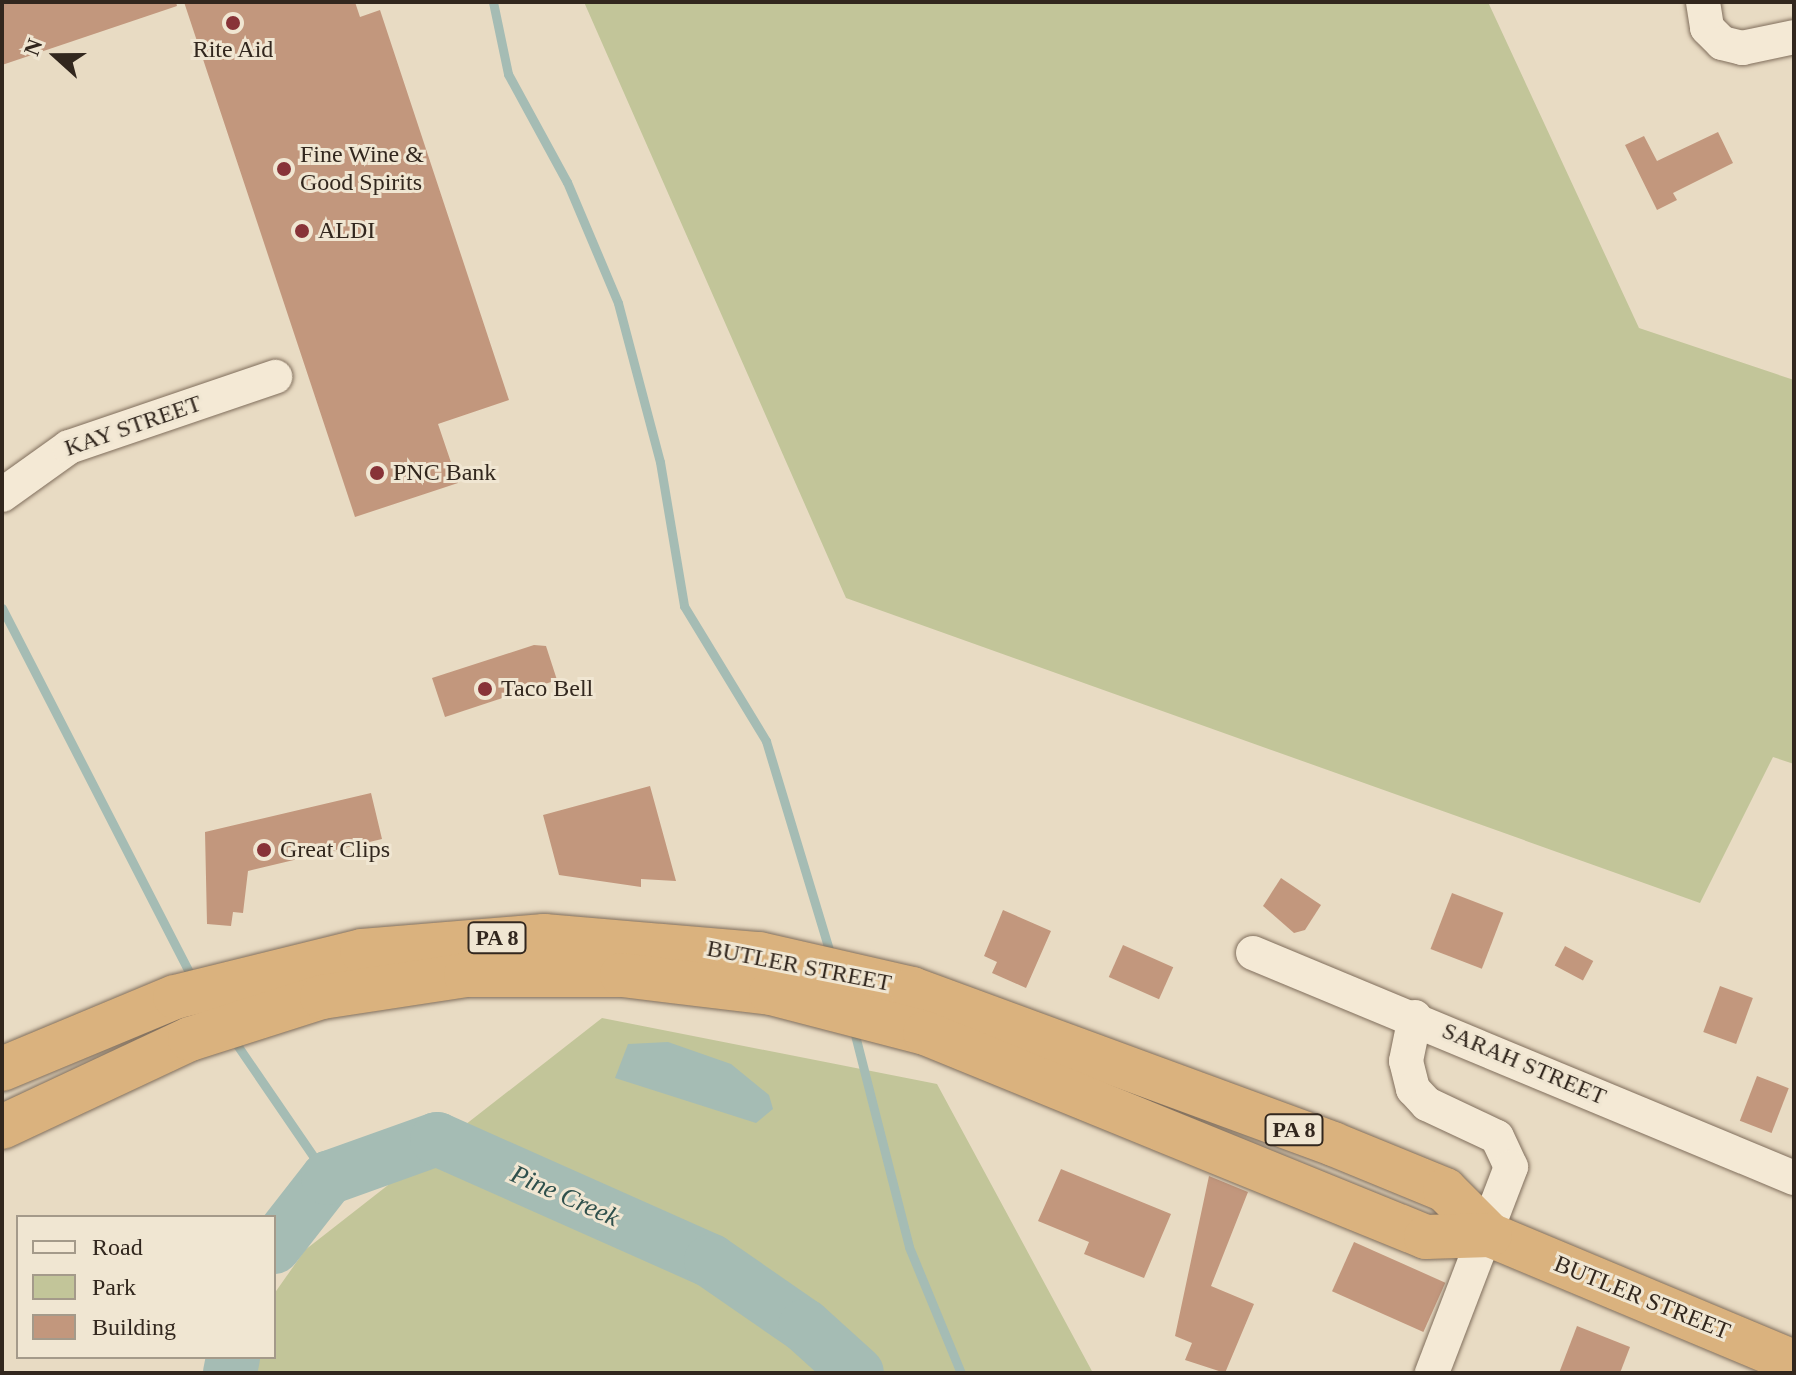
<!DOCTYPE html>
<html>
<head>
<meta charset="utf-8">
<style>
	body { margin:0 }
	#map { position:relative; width:1796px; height:1375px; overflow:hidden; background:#e8dbc3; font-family:Georgia,serif }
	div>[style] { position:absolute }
	.green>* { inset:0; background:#c2c599 }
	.water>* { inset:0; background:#a5bcb4 }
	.stream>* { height:9px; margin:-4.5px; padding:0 4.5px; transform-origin:4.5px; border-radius:4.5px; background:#a5bcb4 }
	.river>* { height:54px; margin:-27px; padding:0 27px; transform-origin:27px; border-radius:27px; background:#a5bcb4 }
	.building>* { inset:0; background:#c2977d; transform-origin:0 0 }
	.roads { filter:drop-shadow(0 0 2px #806e5c) drop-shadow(0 0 2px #806e5c) }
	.minor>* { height:34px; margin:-17px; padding:0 17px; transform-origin:17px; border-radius:17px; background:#f4e9d5 }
	.trunk>* { height:44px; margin:-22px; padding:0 22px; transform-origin:22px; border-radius:22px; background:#dab27e }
	.dots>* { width:22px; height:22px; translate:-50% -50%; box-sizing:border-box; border:4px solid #f0e6d2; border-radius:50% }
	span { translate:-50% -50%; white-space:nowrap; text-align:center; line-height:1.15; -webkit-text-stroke:6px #f0e6d2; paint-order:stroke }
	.shield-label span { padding:2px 6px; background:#f0e6d2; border:2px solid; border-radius:6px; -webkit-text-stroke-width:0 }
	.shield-label { font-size:22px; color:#32271e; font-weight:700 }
	.poi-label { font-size:24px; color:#32271e }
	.left { translate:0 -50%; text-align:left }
	.street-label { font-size:24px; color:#32271e }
	.water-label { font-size:26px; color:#2f504c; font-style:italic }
	.frame { position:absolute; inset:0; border:4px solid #32271e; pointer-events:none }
	.legend { position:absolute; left:16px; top:1215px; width:260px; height:144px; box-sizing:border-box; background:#f0e6d2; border:2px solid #a49a8a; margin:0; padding:10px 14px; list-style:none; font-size:24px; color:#32271e }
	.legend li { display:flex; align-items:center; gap:16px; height:40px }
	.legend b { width:40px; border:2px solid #a49a8a }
	.north { position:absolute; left:16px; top:16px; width:80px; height:80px; -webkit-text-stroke:6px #f0e6d2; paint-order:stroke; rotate:291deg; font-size:22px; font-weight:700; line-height:32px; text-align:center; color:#32271e }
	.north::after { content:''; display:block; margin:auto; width:28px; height:36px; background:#32271e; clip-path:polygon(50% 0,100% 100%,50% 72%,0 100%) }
</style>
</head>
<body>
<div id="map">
	<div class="green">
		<div style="clip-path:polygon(584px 2px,1488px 2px,1639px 328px,1794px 380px,1794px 764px,1773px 757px,1700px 903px,846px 598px)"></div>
		<div style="clip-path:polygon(602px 1018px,937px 1084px,1093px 1373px,217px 1373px,228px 1357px,274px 1357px,274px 1294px,305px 1250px)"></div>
	</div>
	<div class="water">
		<div style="clip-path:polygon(668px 1042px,731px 1064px,769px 1095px,773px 1109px,756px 1123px,615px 1078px,628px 1044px)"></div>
	</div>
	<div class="stream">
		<div style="left:493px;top:2px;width:74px;rotate:78.2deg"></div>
		<div style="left:508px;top:74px;width:123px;rotate:61.4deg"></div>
		<div style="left:567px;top:182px;width:131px;rotate:67.1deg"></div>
		<div style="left:618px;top:303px;width:164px;rotate:75.2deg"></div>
		<div style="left:660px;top:462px;width:146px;rotate:80.5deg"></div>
		<div style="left:684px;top:606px;width:158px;rotate:58.7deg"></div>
		<div style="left:766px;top:741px;width:225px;rotate:73.2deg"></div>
		<div style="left:2px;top:608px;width:418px;rotate:62.8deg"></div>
		<div style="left:853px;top:1027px;width:227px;rotate:75.7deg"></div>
		<div style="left:909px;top:1247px;width:136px;rotate:67.6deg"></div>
		<div style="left:233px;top:1039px;width:168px;rotate:55.6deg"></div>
	</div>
	<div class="river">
		<div style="left:274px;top:1247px;width:88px;rotate:-52deg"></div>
		<div style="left:328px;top:1178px;width:116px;rotate:-19.7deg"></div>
		<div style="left:437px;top:1139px;width:300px;rotate:24deg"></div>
		<div style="left:711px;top:1261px;width:114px;rotate:34.7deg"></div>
		<div style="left:805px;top:1326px;width:70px;rotate:42.1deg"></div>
		<div style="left:230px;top:1373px;width:16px;rotate:-79deg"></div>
	</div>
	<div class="building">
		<div style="clip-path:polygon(2px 2px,176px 2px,177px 6px,2px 65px)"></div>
		<div style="clip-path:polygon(184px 2px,355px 2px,360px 17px,380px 10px,509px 400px,438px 424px,458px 483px,355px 517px)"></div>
		<div style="clip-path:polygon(1718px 132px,1733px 163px,1673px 193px,1677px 200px,1657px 210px,1625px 145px,1644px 136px,1657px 161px)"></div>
		<div style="clip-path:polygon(534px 645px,546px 646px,557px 680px,445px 717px,432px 678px)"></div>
		<div style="clip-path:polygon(650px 786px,676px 881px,641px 879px,641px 887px,559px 875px,543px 815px)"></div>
		<div style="clip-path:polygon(371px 793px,382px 839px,248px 871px,243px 913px,233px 912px,231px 926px,207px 924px,205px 832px)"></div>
		<div style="clip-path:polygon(1281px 878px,1321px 905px,1305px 930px,1294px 933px,1263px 906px)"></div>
		<div style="left:1452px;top:893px;width:55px;height:60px;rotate:21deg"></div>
		<div style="clip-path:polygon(1003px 910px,1051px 931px,1026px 988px,992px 973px,997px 962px,984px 956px)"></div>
		<div style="left:1123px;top:945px;width:55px;height:35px;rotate:24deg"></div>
		<div style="left:1565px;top:946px;width:32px;height:22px;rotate:28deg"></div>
		<div style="left:1720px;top:986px;width:35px;height:49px;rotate:20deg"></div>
		<div style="left:1757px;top:1076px;width:34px;height:48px;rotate:21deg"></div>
		<div style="clip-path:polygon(1061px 1169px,1171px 1214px,1144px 1278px,1084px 1254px,1089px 1242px,1038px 1221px)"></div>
		<div style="clip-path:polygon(1209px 1176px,1248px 1192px,1211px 1286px,1254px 1304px,1225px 1373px,1185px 1360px,1192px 1343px,1175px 1336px)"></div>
		<div style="left:1354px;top:1242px;width:100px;height:54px;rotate:24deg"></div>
		<div style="clip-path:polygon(1577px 1326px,1630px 1347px,1620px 1373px,1559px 1373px)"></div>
	</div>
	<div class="roads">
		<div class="minor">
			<div style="left:1703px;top:2px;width:26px;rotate:81deg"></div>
			<div style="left:1707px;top:28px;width:21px;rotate:45deg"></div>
			<div style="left:1722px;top:43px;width:21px;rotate:14deg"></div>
			<div style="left:1742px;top:48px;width:53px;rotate:-11.9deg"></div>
			<div style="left:2px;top:495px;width:82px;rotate:-35.6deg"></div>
			<div style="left:69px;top:447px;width:218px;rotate:-18.8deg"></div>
			<div style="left:1253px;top:953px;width:586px;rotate:22.58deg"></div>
			<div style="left:1415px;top:1017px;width:45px;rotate:101.6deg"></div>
			<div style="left:1406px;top:1061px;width:29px;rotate:76deg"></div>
			<div style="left:1413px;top:1089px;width:21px;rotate:47deg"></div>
			<div style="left:1427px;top:1104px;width:77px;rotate:25.2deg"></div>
			<div style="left:1497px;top:1137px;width:33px;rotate:65deg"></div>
			<div style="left:1511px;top:1167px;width:221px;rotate:111deg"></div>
		</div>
		<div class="trunk">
			<div style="left:2px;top:1069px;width:187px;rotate:-22.6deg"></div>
			<div style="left:175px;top:997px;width:193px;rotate:-13.8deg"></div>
			<div style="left:362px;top:951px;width:183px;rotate:-4.7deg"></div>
			<div style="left:544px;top:936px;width:216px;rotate:4.8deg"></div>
			<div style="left:759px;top:954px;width:157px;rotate:12.9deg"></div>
			<div style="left:912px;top:989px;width:449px;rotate:20.2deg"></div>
			<div style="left:1333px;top:1144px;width:121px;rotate:22.3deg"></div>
			<div style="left:1445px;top:1190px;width:64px;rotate:45deg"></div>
			<div style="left:1490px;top:1235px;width:329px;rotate:22.7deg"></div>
			<div style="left:2px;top:1127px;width:208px;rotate:-25.1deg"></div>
			<div style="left:190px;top:1039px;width:139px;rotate:-17.7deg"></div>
			<div style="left:322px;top:997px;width:146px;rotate:-8.7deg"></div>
			<div style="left:466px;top:975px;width:156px"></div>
			<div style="left:622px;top:975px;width:150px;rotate:6.9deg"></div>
			<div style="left:771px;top:993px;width:159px;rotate:14.6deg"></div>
			<div style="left:925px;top:1033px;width:541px;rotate:22.16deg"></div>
			<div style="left:1426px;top:1237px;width:64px;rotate:-1.8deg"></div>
		</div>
	</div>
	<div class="dots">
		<div style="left:233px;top:23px;background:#883338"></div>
		<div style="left:284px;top:169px;background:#883338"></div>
		<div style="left:302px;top:231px;background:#883338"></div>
		<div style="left:377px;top:473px;background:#883338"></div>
		<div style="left:485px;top:689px;background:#883338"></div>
		<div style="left:264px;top:850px;background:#883338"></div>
	</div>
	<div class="shield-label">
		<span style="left:497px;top:938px">PA 8</span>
		<span style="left:1294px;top:1130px">PA 8</span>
	</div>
	<div class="poi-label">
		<span style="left:233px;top:50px">Rite Aid</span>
		<span class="left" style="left:300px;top:169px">Fine Wine &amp;<br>Good Spirits</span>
		<span class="left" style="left:318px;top:231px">ALDI</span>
		<span class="left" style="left:393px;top:473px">PNC Bank</span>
		<span class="left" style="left:501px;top:689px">Taco Bell</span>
		<span class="left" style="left:280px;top:850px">Great Clips</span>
	</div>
	<div class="street-label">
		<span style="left:133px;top:426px;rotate:-19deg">KAY STREET</span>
		<span style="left:799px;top:966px;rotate:11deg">BUTLER STREET</span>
		<span style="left:1524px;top:1064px;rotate:23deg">SARAH STREET</span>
		<span style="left:1642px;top:1298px;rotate:22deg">BUTLER STREET</span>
	</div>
	<div class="water-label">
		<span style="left:565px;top:1196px;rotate:24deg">Pine Creek</span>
	</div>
	<div class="frame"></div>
	<ul class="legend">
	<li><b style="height:10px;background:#f4e9d5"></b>Road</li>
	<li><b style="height:22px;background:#c2c599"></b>Park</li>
	<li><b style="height:22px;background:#c2977d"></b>Building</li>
	</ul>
	<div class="north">N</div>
</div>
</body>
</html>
